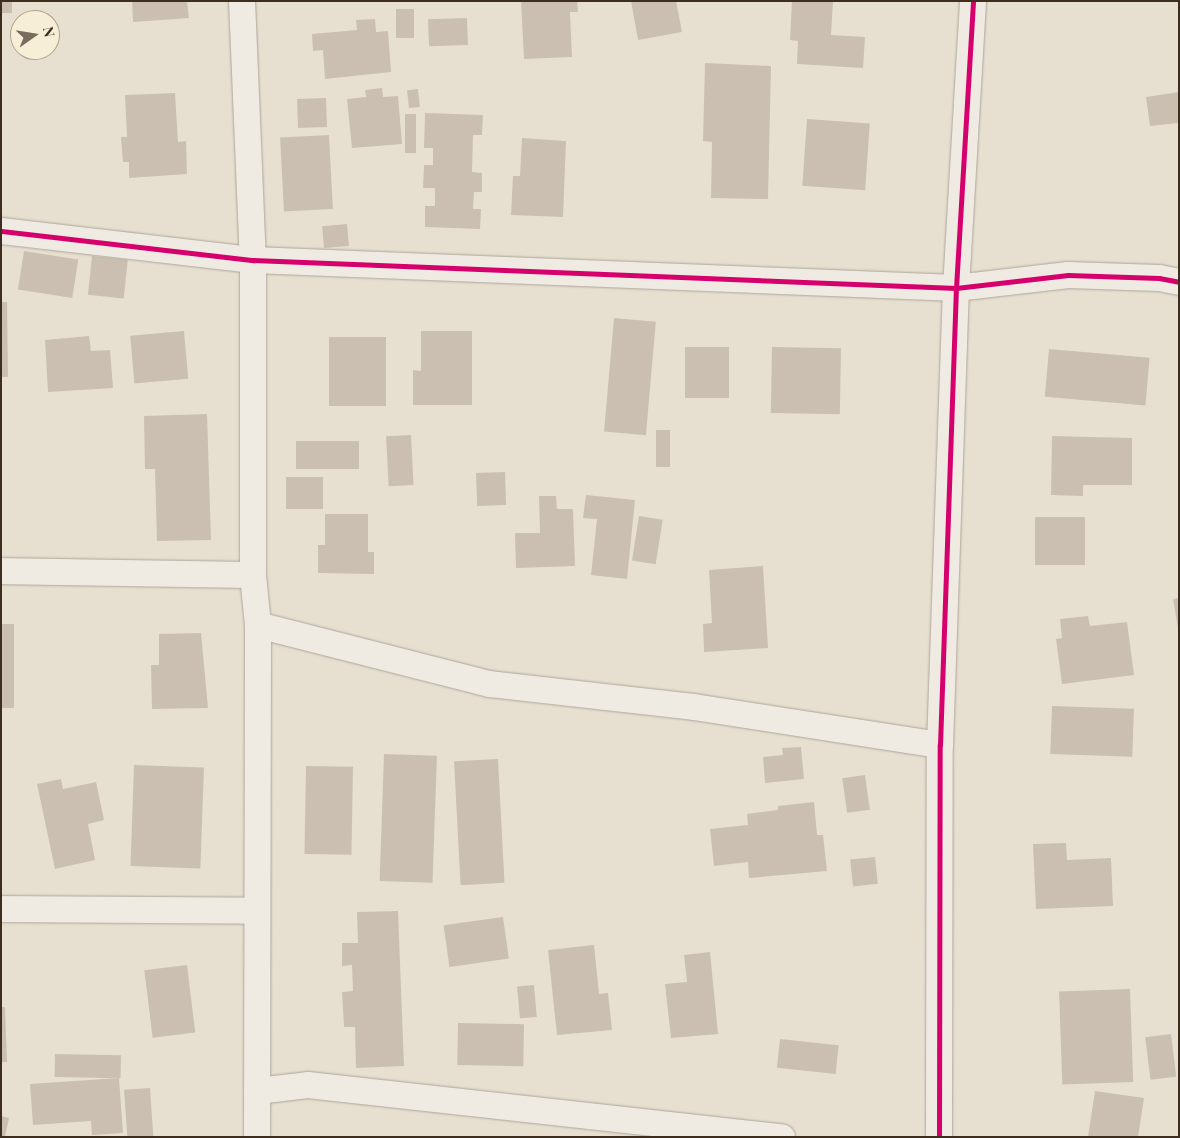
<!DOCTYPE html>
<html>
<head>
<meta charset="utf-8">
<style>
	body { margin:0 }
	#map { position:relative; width:1180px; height:1138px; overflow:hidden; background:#e7e0d1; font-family:"Playfair Display",serif }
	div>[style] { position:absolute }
	.building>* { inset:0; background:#cbbfb2; transform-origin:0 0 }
	.roads { filter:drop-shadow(0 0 1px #ada599) drop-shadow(0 0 1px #ada599) }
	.street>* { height:26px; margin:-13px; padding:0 13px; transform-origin:13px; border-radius:13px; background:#efebe3 }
	.cycleway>* { height:5px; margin:-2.5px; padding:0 2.5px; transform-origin:2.5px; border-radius:2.5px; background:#d6006c }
	span { translate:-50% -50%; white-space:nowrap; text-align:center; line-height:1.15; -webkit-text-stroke:4px #f7eed8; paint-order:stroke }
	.frame { position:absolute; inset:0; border:2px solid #3d2e20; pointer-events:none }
	.north { position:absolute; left:10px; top:10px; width:50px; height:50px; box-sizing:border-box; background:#f7eed8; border:1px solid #ada18e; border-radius:50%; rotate:77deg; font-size:14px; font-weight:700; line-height:20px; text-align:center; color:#3d2e20 }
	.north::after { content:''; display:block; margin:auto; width:18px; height:22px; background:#786c5e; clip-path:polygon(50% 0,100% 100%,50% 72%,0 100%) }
</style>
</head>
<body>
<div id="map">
	<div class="building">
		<div style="left:1px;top:1px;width:11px;height:12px"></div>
		<div style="clip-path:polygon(132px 1px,187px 1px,189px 18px,133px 22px)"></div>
		<div style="clip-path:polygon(521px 1px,577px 1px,578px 12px,570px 12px,572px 57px,524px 59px)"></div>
		<div style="clip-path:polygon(631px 1px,676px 1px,682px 32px,638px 40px)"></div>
		<div style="clip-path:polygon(792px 1px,833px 1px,831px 35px,865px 37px,863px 68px,797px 64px,798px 41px,790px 40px)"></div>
		<div style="left:396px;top:9px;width:18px;height:29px"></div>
		<div style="left:467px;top:18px;width:27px;height:39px;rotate:88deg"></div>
		<div style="clip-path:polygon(375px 19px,376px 32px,388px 31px,391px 72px,325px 79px,323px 50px,313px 51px,312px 34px,357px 30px,356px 20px)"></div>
		<div style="clip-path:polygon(705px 63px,771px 66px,768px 199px,711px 198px,712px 142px,703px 141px)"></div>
		<div style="clip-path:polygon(382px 88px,383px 97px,398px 96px,402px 144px,352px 148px,347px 99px,366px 97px,365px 90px)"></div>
		<div style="left:418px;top:89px;width:18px;height:11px;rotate:84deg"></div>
		<div style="clip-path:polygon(1179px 92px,1179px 123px,1150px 126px,1146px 97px)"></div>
		<div style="clip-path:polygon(175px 93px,178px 142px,186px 141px,187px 174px,129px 178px,129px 162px,123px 162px,121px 137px,127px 137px,125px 95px)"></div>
		<div style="left:326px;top:98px;width:29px;height:29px;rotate:88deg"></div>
		<div style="clip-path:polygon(425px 113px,483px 115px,482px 135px,473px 135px,472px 172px,482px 173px,482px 192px,474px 192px,473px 209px,481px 209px,480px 229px,425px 227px,425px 206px,435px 206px,435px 188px,423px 188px,424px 165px,433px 165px,433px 148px,424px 148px)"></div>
		<div style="left:405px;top:114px;width:11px;height:39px"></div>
		<div style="left:807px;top:119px;width:63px;height:67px;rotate:4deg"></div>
		<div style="left:329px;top:135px;width:74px;height:49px;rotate:87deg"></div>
		<div style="clip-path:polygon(522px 138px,566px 141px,563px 217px,511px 215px,513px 176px,520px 176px)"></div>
		<div style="left:347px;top:224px;width:22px;height:25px;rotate:85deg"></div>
		<div style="left:24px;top:251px;width:55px;height:39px;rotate:9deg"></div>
		<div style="left:92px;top:256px;width:36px;height:39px;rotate:6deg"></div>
		<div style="clip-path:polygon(1px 302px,7px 302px,8px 377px,1px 377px)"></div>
		<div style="left:614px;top:318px;width:42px;height:114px;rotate:5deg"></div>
		<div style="left:184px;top:331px;width:48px;height:54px;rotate:85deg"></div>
		<div style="clip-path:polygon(421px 331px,472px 331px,472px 405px,413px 405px,413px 370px,421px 371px)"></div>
		<div style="clip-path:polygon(89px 336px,91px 351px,110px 350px,113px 388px,48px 392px,45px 340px)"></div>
		<div style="left:329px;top:337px;width:57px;height:69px"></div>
		<div style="left:685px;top:347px;width:44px;height:51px"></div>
		<div style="left:772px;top:347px;width:69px;height:66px;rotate:1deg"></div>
		<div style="left:1049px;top:349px;width:101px;height:48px;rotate:5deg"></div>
		<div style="clip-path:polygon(207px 414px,211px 540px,157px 541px,155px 469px,145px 469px,144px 416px)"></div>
		<div style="left:656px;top:430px;width:14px;height:37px"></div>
		<div style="left:411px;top:435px;width:50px;height:25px;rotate:87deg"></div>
		<div style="clip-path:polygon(1052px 436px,1132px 438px,1132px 485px,1083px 485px,1083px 496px,1051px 495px)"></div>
		<div style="left:359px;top:441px;width:28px;height:63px;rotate:90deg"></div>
		<div style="left:505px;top:472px;width:33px;height:29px;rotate:88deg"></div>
		<div style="left:286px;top:477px;width:37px;height:32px"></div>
		<div style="clip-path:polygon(586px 495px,635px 500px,627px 579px,591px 575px,597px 519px,583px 518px)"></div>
		<div style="clip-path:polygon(539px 496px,556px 496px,557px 509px,573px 509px,575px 566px,516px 568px,515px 533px,540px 533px)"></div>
		<div style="clip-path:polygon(325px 514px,368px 514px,368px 552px,374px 552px,374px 574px,318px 573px,318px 545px,325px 545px)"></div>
		<div style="left:639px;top:516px;width:24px;height:45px;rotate:9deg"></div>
		<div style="left:1035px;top:517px;width:50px;height:48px"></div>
		<div style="clip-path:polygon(763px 566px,768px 648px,704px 652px,703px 624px,712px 623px,709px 570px)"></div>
		<div style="clip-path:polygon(1179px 598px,1179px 628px,1178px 628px,1173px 599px)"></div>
		<div style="clip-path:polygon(1088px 616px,1090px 626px,1127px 622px,1134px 675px,1062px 684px,1056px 639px,1062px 638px,1060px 619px)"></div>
		<div style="left:1px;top:624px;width:13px;height:84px"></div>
		<div style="clip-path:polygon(201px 633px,208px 708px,152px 709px,151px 665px,159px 665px,159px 634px)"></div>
		<div style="left:1052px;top:706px;width:82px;height:48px;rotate:2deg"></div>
		<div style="clip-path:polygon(801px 747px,804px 779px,765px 783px,763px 757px,783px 755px,782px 748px)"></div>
		<div style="left:384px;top:754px;width:53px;height:127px;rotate:2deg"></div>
		<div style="left:498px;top:759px;width:124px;height:44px;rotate:87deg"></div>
		<div style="left:134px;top:765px;width:70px;height:101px;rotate:2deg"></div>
		<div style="left:306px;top:766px;width:47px;height:88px;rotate:1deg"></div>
		<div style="left:865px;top:775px;width:35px;height:23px;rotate:82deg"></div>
		<div style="clip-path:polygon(61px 779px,63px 789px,96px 782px,104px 820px,88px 824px,95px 860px,55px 869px,37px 784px)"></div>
		<div style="clip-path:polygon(814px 802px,817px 835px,823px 835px,827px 871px,749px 878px,748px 862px,714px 866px,710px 829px,748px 825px,747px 814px,778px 810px,778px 806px)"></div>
		<div style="clip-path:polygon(1066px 843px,1067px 860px,1111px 858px,1113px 906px,1036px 909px,1033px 844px)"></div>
		<div style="left:875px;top:857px;width:27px;height:25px;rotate:84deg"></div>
		<div style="clip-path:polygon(398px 911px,404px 1066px,356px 1068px,355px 1027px,344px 1027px,342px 992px,353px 991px,352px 965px,342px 966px,342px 943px,358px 943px,357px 912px)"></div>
		<div style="left:503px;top:917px;width:42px;height:60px;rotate:82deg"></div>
		<div style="clip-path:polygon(594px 945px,599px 994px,608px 993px,612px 1030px,557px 1035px,548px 950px)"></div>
		<div style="clip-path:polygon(710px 952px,718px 1034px,671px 1038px,665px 984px,687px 982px,684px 955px)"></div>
		<div style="left:187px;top:965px;width:68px;height:43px;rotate:83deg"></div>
		<div style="left:534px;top:985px;width:32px;height:17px;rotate:85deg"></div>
		<div style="left:1130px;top:989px;width:93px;height:71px;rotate:88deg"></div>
		<div style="clip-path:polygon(1px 1007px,5px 1007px,7px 1062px,1px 1062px)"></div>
		<div style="left:458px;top:1023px;width:66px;height:42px;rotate:1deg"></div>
		<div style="left:1171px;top:1034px;width:43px;height:26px;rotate:83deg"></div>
		<div style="left:780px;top:1039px;width:59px;height:29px;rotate:6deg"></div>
		<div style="left:55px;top:1054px;width:66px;height:23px;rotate:1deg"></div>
		<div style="clip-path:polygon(119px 1078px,123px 1133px,92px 1135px,91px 1121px,33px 1125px,30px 1084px)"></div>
		<div style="left:150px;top:1088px;width:49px;height:26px;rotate:86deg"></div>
		<div style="clip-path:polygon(1095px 1091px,1144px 1098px,1138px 1137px,1088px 1137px)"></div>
		<div style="clip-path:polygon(1px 1116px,9px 1118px,5px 1137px,1px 1137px)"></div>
	</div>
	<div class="roads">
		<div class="street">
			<div style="left:242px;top:1px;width:259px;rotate:87.6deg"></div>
			<div style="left:253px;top:260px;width:315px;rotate:90deg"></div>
			<div style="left:253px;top:575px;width:50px;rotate:84.3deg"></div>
			<div style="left:258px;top:625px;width:512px;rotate:90.11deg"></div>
			<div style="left:1px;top:231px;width:254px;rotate:6.6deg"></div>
			<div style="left:253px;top:260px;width:704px;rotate:2.28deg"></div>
			<div style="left:956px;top:288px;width:113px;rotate:-6.6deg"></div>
			<div style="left:1068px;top:275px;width:91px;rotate:1.9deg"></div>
			<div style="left:1159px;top:278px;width:20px;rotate:11deg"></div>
			<div style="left:1px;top:571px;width:252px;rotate:0.9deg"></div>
			<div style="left:258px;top:625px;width:239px;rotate:14.3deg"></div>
			<div style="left:490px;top:684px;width:205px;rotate:6.4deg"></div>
			<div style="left:694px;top:707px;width:249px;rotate:8.8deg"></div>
			<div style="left:1px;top:909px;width:255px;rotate:0.4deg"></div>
			<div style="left:257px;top:1091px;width:51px;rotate:-6.7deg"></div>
			<div style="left:308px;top:1085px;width:477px;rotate:6.3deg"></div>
			<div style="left:939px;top:1137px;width:392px;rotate:-89.9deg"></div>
			<div style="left:940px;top:745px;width:457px;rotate:-88deg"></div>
			<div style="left:956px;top:288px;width:288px;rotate:-86.6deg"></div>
		</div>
	</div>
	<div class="cycleway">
		<div style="left:1px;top:231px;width:254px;rotate:6.6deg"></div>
		<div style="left:253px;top:260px;width:704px;rotate:2.28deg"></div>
		<div style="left:956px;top:288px;width:113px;rotate:-6.6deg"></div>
		<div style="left:1068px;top:275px;width:91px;rotate:1.9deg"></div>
		<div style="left:1159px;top:278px;width:20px;rotate:11deg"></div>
		<div style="left:939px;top:1137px;width:392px;rotate:-89.9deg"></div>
		<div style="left:940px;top:745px;width:457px;rotate:-88deg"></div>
		<div style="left:956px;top:288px;width:288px;rotate:-86.6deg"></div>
	</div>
	<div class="frame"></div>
	<div class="north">N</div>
</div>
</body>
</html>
